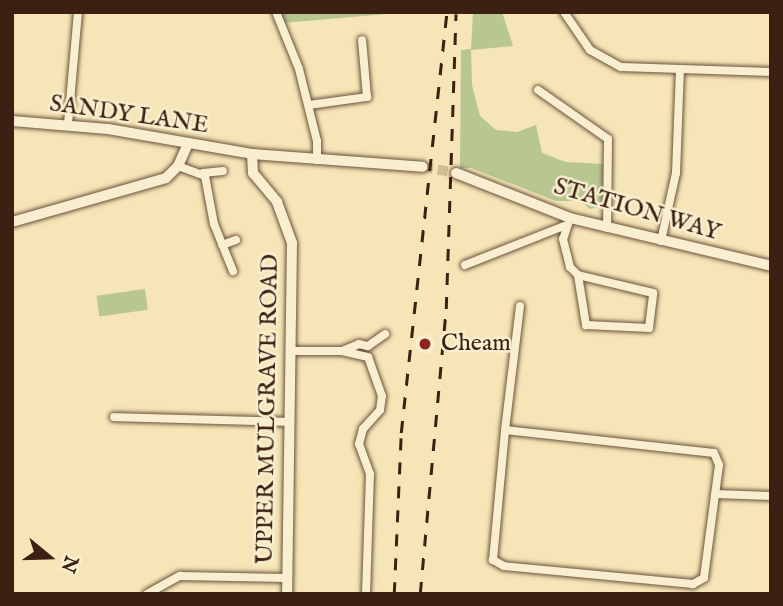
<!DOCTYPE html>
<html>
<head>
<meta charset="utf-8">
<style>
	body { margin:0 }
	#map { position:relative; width:783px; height:606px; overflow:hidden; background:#f6e5b6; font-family:"IM FELL English",serif }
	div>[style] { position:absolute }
	.green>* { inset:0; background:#b8c691; transform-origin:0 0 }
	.secondary-tunnel>* { height:10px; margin-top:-5px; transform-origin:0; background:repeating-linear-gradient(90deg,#d1be95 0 10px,transparent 0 15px) }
	.roads { filter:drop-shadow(0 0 2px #6a523c) drop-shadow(0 0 2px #6a523c) }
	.street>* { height:8px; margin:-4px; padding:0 4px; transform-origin:4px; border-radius:4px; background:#f9eed0 }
	.secondary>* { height:10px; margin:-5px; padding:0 5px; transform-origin:5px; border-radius:5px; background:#f9eed0 }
	.rail>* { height:2.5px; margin-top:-1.25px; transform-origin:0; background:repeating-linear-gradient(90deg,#3c2113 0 12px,transparent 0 24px) }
	.dots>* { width:19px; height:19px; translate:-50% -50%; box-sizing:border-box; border:4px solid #f9eed0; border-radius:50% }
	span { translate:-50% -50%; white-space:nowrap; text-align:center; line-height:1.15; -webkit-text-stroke:5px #f9eed0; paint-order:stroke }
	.street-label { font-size:24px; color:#3c2113 }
	.poi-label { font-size:24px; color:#3c2113 }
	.left { translate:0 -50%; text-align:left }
	.frame { position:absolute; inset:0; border:14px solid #3c2113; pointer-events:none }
	.north { position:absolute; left:14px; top:522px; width:70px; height:70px; -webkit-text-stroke:5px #f9eed0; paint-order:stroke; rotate:109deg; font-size:19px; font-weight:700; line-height:28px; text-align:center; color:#3c2113 }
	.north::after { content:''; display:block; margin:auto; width:24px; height:32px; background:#3c2113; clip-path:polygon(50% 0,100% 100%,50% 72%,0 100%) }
</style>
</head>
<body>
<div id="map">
	<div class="green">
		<div style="clip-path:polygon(281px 12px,410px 12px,283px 23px)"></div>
		<div style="clip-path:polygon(473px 12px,502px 12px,513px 46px,471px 50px,472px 85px,480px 116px,496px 130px,517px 132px,536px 125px,542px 153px,566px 162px,603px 164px,604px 206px,590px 209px,580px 201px,556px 201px,471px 168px,460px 168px,461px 50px,471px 49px)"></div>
		<div style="left:145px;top:289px;width:21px;height:49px;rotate:82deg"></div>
	</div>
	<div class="secondary-tunnel">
		<div style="left:423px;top:167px;width:34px;rotate:10deg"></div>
	</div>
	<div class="roads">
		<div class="street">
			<div style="left:276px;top:12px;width:61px;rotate:68deg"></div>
			<div style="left:299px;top:69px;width:74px;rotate:76deg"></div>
			<div style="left:317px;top:141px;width:19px;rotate:90deg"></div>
			<div style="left:564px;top:12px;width:46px;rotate:55.6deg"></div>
			<div style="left:590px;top:50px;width:35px;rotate:29deg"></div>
			<div style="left:621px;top:67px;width:150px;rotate:1.9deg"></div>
			<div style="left:538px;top:90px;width:85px;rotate:35deg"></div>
			<div style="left:608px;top:139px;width:89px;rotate:90.6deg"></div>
			<div style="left:309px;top:105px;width:59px;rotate:-7.9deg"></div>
			<div style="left:367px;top:97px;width:57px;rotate:-95deg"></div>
			<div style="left:68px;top:124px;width:112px;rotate:-84.9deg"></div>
			<div style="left:178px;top:166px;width:29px;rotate:20deg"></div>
			<div style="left:205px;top:176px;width:49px;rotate:79.4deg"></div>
			<div style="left:214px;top:224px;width:51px;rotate:68deg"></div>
			<div style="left:203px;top:173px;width:20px;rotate:-6deg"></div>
			<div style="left:570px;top:218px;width:22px;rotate:108deg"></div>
			<div style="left:563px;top:239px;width:29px;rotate:76deg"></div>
			<div style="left:570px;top:267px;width:11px;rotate:45deg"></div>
			<div style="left:578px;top:275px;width:51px;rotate:80.9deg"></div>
			<div style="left:586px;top:325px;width:63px;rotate:2.7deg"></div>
			<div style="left:649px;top:328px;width:35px;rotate:-83deg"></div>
			<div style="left:653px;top:293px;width:77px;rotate:-166.5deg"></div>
			<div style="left:661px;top:241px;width:70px;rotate:-77.6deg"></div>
			<div style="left:676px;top:173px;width:102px;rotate:-87.8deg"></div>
			<div style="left:222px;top:245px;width:15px;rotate:-20deg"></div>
			<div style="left:465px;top:265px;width:106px;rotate:-21.5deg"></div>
			<div style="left:291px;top:351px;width:51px"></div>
			<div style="left:342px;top:351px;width:18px;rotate:-22deg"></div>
			<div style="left:359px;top:344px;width:9px;rotate:13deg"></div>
			<div style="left:368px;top:346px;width:21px;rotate:-35deg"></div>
			<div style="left:342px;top:351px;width:27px;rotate:13deg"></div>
			<div style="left:114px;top:417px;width:175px;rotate:1.6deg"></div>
			<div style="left:505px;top:430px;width:210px;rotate:6.3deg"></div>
			<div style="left:714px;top:453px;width:13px;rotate:67deg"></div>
			<div style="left:719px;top:465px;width:114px;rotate:97.6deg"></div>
			<div style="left:704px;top:578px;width:13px;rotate:151deg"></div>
			<div style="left:693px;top:584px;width:190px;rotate:-174.6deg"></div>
			<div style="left:504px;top:566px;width:13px;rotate:-151deg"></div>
			<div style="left:493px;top:560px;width:131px;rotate:-84.7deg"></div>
			<div style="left:505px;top:430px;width:125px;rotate:-83.1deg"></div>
			<div style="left:715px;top:494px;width:56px;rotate:2deg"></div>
			<div style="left:147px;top:594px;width:38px;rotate:-29deg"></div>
			<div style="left:180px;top:576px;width:106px;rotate:1.1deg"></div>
			<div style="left:366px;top:594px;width:120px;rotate:-88.1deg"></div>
			<div style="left:370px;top:474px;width:32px;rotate:-110deg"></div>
			<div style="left:359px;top:444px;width:16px;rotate:-75deg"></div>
			<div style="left:363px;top:429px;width:25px;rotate:-48deg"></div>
			<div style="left:380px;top:410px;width:14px;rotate:-82deg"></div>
			<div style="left:382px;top:396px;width:41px;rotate:-109.7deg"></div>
		</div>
		<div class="secondary">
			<div style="left:12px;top:121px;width:96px;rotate:4.8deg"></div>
			<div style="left:108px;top:129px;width:146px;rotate:9.8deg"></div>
			<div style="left:252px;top:154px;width:171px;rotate:4.3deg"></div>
			<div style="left:252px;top:154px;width:19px;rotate:87deg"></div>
			<div style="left:253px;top:173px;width:38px;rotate:50deg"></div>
			<div style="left:277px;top:202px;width:44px;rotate:69.9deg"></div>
			<div style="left:292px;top:243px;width:351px;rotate:90.8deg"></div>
			<div style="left:456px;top:173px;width:123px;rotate:21.5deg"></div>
			<div style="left:570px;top:218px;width:207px;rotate:13.4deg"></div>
			<div style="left:12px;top:222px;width:160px;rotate:-15.9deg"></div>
			<div style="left:166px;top:178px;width:17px;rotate:-45deg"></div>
			<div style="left:178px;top:166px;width:24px;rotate:-66deg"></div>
		</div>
	</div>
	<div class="rail">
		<div style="left:394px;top:594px;width:161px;rotate:-87.5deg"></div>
		<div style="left:401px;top:433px;width:424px;rotate:-83.8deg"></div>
		<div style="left:420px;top:594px;width:286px;rotate:-84.8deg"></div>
		<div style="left:446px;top:309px;width:295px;rotate:-88.1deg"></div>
	</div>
	<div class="dots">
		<div style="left:425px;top:344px;background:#8f2418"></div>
	</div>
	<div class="street-label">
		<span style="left:129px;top:115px;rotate:8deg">SANDY LANE</span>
		<span style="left:637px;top:210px;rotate:16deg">STATION WAY</span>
		<span style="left:268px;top:409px;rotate:-89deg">UPPER MULGRAVE ROAD</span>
	</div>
	<div class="poi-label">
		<span class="left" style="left:441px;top:344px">Cheam</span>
	</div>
	<div class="frame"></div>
	<div class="north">N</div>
</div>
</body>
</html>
